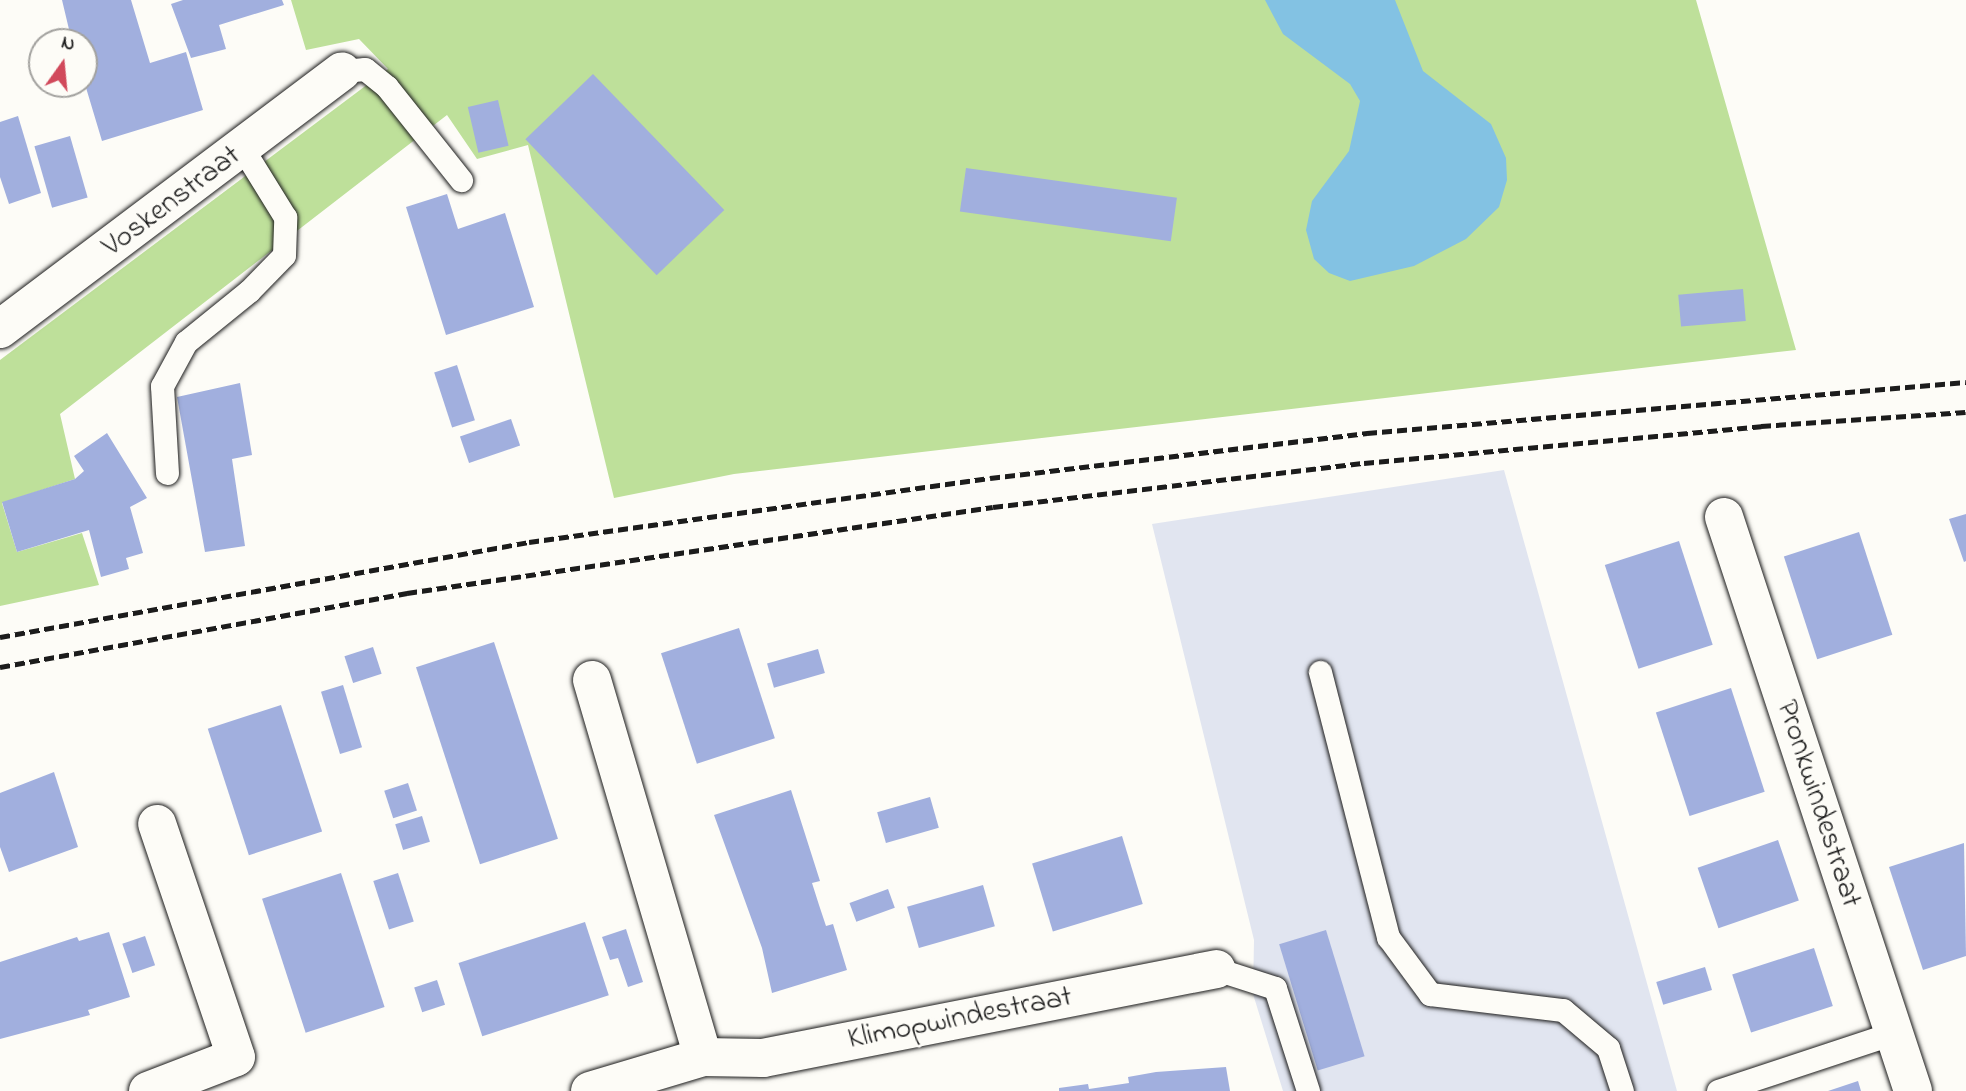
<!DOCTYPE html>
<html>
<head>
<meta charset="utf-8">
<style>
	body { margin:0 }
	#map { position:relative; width:1966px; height:1091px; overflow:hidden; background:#fdfcf7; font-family:"Indie Flower",sans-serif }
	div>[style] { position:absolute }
	.built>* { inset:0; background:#e1e5f0 }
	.green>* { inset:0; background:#bee09a }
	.water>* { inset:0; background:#83c2e3 }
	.building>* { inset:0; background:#a1afde; transform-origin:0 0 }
	.roads { filter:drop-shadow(0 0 2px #1c1c1c) drop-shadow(0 0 2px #1c1c1c) }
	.service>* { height:23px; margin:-11.5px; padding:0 11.5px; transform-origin:11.5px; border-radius:11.5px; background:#fdfcf7 }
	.minor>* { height:38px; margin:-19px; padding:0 19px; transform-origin:19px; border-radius:19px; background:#fdfcf7 }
	.rail>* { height:5px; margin-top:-2.5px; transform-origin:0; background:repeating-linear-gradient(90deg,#1c1c1c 0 10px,transparent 0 15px) }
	span { translate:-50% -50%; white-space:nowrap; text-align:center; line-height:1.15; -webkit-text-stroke:5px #fdfcf7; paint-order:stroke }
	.street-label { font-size:30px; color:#1c1c1c }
	.north { position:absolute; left:28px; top:28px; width:70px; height:70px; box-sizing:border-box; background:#fdfcf7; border:2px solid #a3a29f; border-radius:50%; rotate:15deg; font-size:19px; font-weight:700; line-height:28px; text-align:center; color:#1c1c1c }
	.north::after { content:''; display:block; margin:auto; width:24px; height:32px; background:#d1495b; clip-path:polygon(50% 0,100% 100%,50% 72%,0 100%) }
</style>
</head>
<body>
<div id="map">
	<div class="built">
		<div style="clip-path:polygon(1504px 470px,1677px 1091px,1283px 1091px,1253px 994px,1254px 940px,1152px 524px)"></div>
	</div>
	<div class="green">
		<div style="clip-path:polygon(291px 0,1696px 0,1796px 350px,734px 474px,614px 498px,528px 145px,477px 159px,447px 115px,60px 414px,75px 479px,2px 503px,17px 552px,82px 533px,99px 585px,0 606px,0 360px,388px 69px,359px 39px,306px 50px)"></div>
	</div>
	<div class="water">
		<div style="clip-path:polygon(1265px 0,1395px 0,1423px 71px,1491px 124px,1506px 158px,1507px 180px,1499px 207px,1466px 239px,1414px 266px,1350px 281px,1329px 273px,1314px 259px,1306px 230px,1312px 201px,1349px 151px,1360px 101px,1350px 84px,1283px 34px)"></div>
	</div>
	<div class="building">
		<div style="clip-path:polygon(62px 0,131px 0,150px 63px,186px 52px,203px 110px,102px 141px,84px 81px,84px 42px,72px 42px)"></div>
		<div style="clip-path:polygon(183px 0,282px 0,284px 5px,219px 25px,226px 49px,191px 58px,171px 4px)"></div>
		<div style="left:593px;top:74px;width:189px;height:94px;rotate:46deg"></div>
		<div style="left:498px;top:100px;width:47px;height:31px;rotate:77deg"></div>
		<div style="clip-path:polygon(18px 116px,41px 193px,9px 204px,0 177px,0 122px)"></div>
		<div style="left:70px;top:136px;width:64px;height:37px;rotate:74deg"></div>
		<div style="left:966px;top:168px;width:213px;height:44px;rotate:8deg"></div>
		<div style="clip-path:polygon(447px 194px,458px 229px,505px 213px,534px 307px,446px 335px,406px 207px)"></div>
		<div style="left:1743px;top:289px;width:32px;height:65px;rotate:85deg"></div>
		<div style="left:457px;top:365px;width:58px;height:24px;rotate:72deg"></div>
		<div style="clip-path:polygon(240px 383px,252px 455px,232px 459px,245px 546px,205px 552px,177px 397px)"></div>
		<div style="left:511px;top:419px;width:28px;height:54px;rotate:71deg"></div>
		<div style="clip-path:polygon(107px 433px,147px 498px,130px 507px,143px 553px,126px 558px,129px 569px,101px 577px,89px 530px,17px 552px,2px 502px,75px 479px,84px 471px,74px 456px)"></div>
		<div style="clip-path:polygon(1966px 514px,1966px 561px,1964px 562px,1949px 519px)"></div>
		<div style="left:1859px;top:532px;width:108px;height:79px;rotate:72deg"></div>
		<div style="left:1679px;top:541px;width:109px;height:78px;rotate:72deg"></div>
		<div style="left:739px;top:628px;width:116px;height:82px;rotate:72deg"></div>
		<div style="left:494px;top:642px;width:207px;height:82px;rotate:72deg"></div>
		<div style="left:373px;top:647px;width:28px;height:30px;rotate:72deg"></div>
		<div style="left:818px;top:649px;width:25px;height:53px;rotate:74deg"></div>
		<div style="left:343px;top:685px;width:65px;height:23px;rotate:73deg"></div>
		<div style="left:1731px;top:688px;width:109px;height:79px;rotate:72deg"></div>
		<div style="left:281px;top:705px;width:133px;height:77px;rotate:72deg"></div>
		<div style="clip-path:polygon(54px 772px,78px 847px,9px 872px,0 847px,0 793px)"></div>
		<div style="left:408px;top:783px;width:29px;height:25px;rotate:72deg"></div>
		<div style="clip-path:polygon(791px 790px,820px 881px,812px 883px,819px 905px,826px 926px,833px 924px,847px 970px,772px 993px,762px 948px,714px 815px)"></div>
		<div style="left:930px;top:797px;width:32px;height:55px;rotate:74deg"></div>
		<div style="left:422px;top:816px;width:27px;height:28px;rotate:73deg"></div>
		<div style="left:1122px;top:836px;width:71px;height:94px;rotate:73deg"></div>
		<div style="left:1778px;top:840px;width:64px;height:85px;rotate:71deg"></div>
		<div style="clip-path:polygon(1964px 843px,1966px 956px,1923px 970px,1889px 867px)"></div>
		<div style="left:341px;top:873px;width:141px;height:83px;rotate:72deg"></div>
		<div style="left:398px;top:873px;width:51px;height:26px;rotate:72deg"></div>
		<div style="left:983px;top:885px;width:43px;height:79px;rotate:74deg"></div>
		<div style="left:888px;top:889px;width:20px;height:41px;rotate:70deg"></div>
		<div style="left:585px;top:922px;width:77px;height:133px;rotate:72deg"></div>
		<div style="clip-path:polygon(626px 929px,643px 982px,628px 987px,618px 958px,610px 960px,602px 937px)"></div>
		<div style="left:1326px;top:930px;width:132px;height:49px;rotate:73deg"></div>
		<div style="clip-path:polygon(109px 932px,130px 997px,88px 1010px,90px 1015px,0 1039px,0 962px,77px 937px,79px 941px)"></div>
		<div style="left:145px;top:936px;width:31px;height:24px;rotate:71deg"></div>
		<div style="left:1814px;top:948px;width:61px;height:86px;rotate:72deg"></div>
		<div style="left:1705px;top:967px;width:24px;height:51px;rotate:73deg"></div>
		<div style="left:437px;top:980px;width:26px;height:24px;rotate:72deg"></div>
		<div style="clip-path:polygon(1226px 1067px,1230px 1091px,1059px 1091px,1059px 1088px,1088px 1084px,1089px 1089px,1129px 1083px,1128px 1077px,1156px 1072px)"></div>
		<div style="clip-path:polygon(1858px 1081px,1861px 1091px,1828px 1091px)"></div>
	</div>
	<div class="roads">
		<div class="service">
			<div style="left:342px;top:71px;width:23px;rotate:-5deg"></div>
			<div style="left:365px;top:69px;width:28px;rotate:39deg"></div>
			<div style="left:387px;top:87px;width:119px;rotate:51.5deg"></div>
			<div style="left:167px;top:473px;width:87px;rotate:-93.3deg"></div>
			<div style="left:162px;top:386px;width:50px;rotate:-61.4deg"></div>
			<div style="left:186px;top:342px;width:81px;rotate:-39deg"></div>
			<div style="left:249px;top:291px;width:50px;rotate:-45.8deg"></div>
			<div style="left:284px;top:255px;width:38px;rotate:-88deg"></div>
			<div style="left:285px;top:217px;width:80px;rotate:-121.7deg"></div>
			<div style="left:1320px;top:672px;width:274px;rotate:75.6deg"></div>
			<div style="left:1388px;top:937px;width:71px;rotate:53.6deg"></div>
			<div style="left:1430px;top:994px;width:134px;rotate:6.9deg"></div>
			<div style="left:1563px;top:1010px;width:59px;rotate:40.2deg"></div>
			<div style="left:1608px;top:1048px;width:45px;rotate:72deg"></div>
			<div style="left:1216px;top:969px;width:62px;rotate:17.9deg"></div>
			<div style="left:1275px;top:988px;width:108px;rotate:72.2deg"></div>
			<div style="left:1718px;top:1091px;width:184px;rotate:-18.3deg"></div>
		</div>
		<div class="minor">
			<div style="left:0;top:329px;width:428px;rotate:-37deg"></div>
			<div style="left:1724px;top:517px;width:604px;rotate:71.77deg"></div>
			<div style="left:592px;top:680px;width:393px;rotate:73.6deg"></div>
			<div style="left:148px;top:1091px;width:94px;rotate:-21.1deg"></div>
			<div style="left:236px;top:1057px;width:246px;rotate:-108.7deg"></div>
			<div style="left:590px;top:1091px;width:118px;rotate:-16.7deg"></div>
			<div style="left:703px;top:1057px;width:60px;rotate:1deg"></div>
			<div style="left:763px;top:1058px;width:462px;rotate:-11.1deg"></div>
		</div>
	</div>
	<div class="rail">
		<div style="left:0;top:637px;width:537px;rotate:-10.18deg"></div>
		<div style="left:529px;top:542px;width:465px;rotate:-7.9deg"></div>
		<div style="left:990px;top:478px;width:380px;rotate:-6.8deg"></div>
		<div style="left:1367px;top:433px;width:601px;rotate:-4.87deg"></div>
		<div style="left:0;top:667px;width:414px;rotate:-10.3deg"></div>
		<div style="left:407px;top:593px;width:592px;rotate:-8.35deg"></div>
		<div style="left:993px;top:507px;width:374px;rotate:-6.8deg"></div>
		<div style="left:1364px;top:463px;width:399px;rotate:-5.3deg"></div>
		<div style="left:1761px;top:426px;width:205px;rotate:-3.9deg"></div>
	</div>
	<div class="street-label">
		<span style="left:172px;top:202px;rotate:-37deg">Voskenstraat</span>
		<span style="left:1818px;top:804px;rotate:72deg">Pronkwindestraat</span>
		<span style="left:960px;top:1019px;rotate:-11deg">Klimopwindestraat</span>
	</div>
	<div class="north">N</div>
</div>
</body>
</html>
